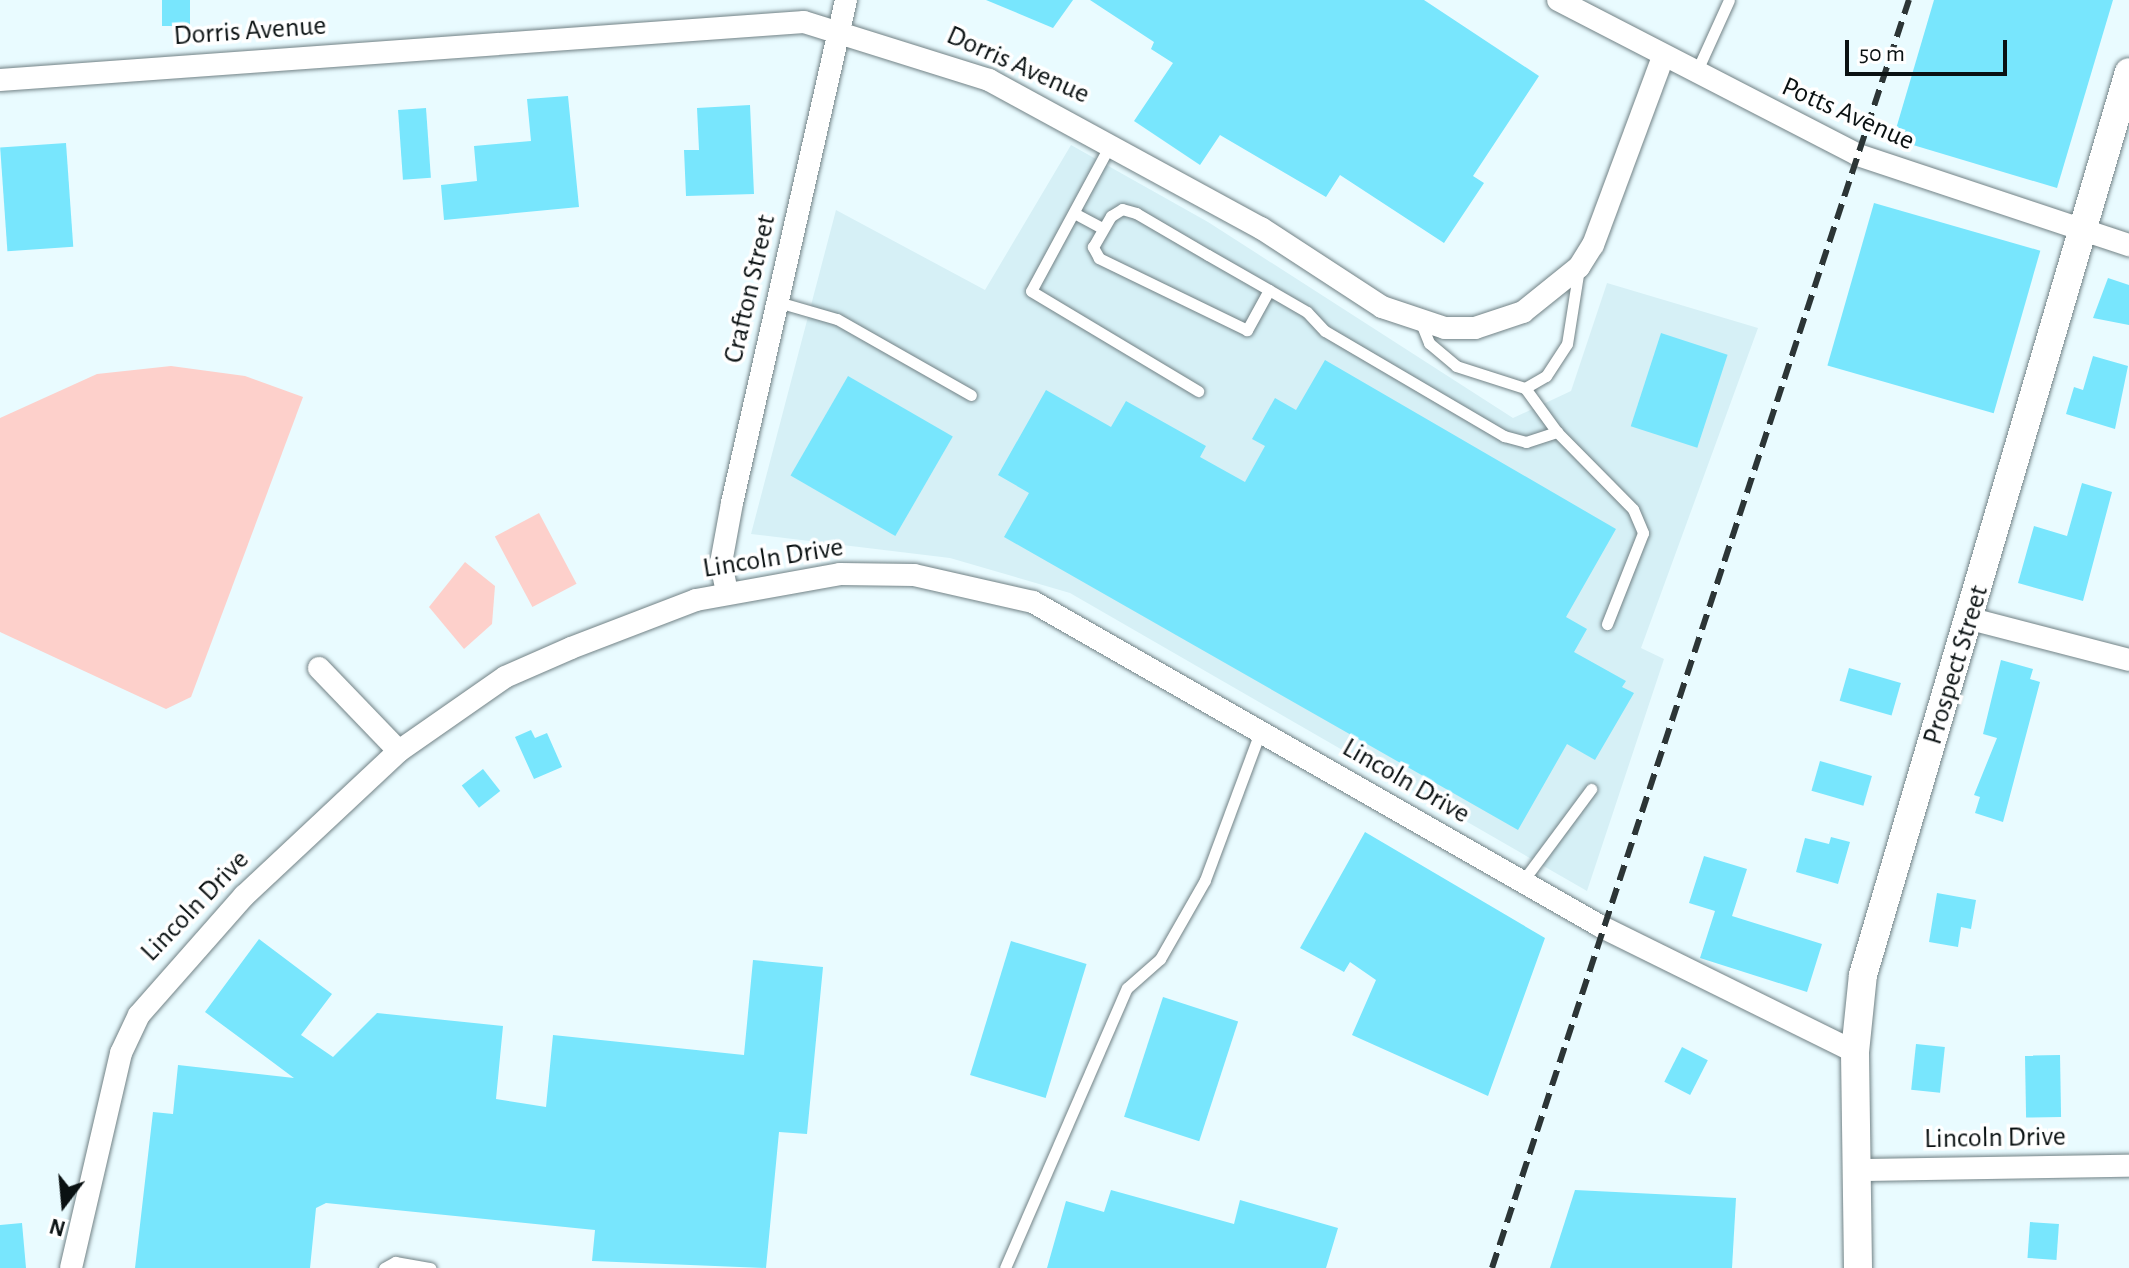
<!DOCTYPE html>
<html>
<head>
<meta charset="utf-8">
<style>
	body { margin:0 }
	#map { position:relative; width:2129px; height:1268px; overflow:hidden; background:#e9fbff; font-family:"Alegreya Sans",sans-serif }
	div>[style] { position:absolute }
	.built>* { inset:0; background:#d6f0f6 }
	.green>* { inset:0; background:#fdd0cb; transform-origin:0 0 }
	.building>* { inset:0; background:#78e6fd; transform-origin:0 0 }
	.roads { filter:drop-shadow(0 0 2px #728286) drop-shadow(0 0 2px #728286) }
	.service>* { height:11px; margin:-5.5px; padding:0 5.5px; transform-origin:5.5px; border-radius:5.5px; background:#fff }
	.minor>* { height:22px; margin:-11px; padding:0 11px; transform-origin:11px; border-radius:11px; background:#fff }
	.tertiary>* { height:28px; margin:-14px; padding:0 14px; transform-origin:14px; border-radius:14px; background:#fff }
	.rail>* { height:6px; margin-top:-3px; transform-origin:0; background:repeating-linear-gradient(90deg,#2c3536 0 16px,transparent 0 24px) }
	span { translate:-50% -50%; white-space:nowrap; text-align:center; line-height:1.15; -webkit-text-stroke:7px #fff; paint-order:stroke }
	.street-label { font-size:28px; color:#0a1112 }
	.north { position:absolute; left:24px; top:1164px; width:80px; height:80px; -webkit-text-stroke:6px #fff; paint-order:stroke; rotate:196deg; font-size:22px; font-weight:700; line-height:32px; text-align:center; color:#0a1112 }
	.north::after { content:''; display:block; margin:auto; width:28px; height:36px; background:#0a1112; clip-path:polygon(50% 0,100% 100%,50% 72%,0 100%) }
	.scale { position:absolute; left:1845px; top:40px; width:162px; height:36px; box-sizing:border-box; border:4px solid #0a1112; border-top:0; padding-left:10px; font-size:24px; line-height:28px; white-space:nowrap; color:#0a1112; -webkit-text-stroke:6px #fff; paint-order:stroke }
</style>
</head>
<body>
<div id="map">
	<div class="built">
		<div style="clip-path:polygon(1071px 145px,1208px 222px,1513px 418px,1571px 391px,1607px 283px,1758px 328px,1641px 648px,1664px 659px,1587px 891px,1070px 593px,950px 558px,751px 534px,836px 210px,985px 290px)"></div>
	</div>
	<div class="green">
		<div style="clip-path:polygon(171px 366px,245px 376px,303px 397px,191px 697px,166px 709px,0 632px,0 418px,97px 374px)"></div>
		<div style="left:539px;top:513px;width:80px;height:50px;rotate:62deg"></div>
		<div style="clip-path:polygon(465px 562px,495px 586px,492px 624px,464px 649px,429px 607px)"></div>
	</div>
	<div class="building">
		<div style="left:162px;top:0;width:28px;height:26px"></div>
		<div style="clip-path:polygon(986px 0,1073px 0,1053px 28px)"></div>
		<div style="clip-path:polygon(1090px 0,1424px 0,1539px 76px,1473px 176px,1484px 183px,1444px 243px,1340px 175px,1326px 197px,1220px 135px,1200px 165px,1134px 121px,1173px 63px,1151px 49px,1154px 42px)"></div>
		<div style="clip-path:polygon(1934px 0,2113px 0,2057px 188px,1893px 139px)"></div>
		<div style="clip-path:polygon(568px 96px,579px 207px,444px 220px,441px 185px,477px 181px,474px 146px,531px 141px,527px 99px)"></div>
		<div style="clip-path:polygon(750px 105px,754px 194px,686px 196px,684px 150px,699px 150px,697px 108px)"></div>
		<div style="left:426px;top:108px;width:70px;height:28px;rotate:86deg"></div>
		<div style="left:66px;top:143px;width:104px;height:66px;rotate:86deg"></div>
		<div style="left:1874px;top:203px;width:173px;height:169px;rotate:16deg"></div>
		<div style="clip-path:polygon(2108px 278px,2129px 285px,2129px 325px,2093px 318px)"></div>
		<div style="left:1661px;top:333px;width:70px;height:98px;rotate:18deg"></div>
		<div style="clip-path:polygon(2093px 356px,2128px 366px,2115px 429px,2066px 414px,2074px 387px,2083px 390px)"></div>
		<div style="clip-path:polygon(1325px 360px,1616px 529px,1566px 617px,1587px 629px,1574px 652px,1626px 681px,1622px 687px,1634px 693px,1595px 760px,1567px 744px,1518px 830px,1004px 537px,1029px 493px,998px 475px,1046px 390px,1111px 427px,1126px 401px,1206px 446px,1200px 457px,1245px 482px,1265px 446px,1252px 439px,1275px 398px,1296px 410px)"></div>
		<div style="left:848px;top:376px;width:121px;height:115px;rotate:30deg"></div>
		<div style="clip-path:polygon(2082px 483px,2112px 492px,2083px 601px,2018px 583px,2034px 526px,2067px 536px)"></div>
		<div style="clip-path:polygon(2001px 660px,2033px 669px,2030px 679px,2040px 682px,2003px 822px,1975px 813px,1980px 797px,1974px 795px,1997px 738px,1983px 734px)"></div>
		<div style="left:1849px;top:668px;width:54px;height:34px;rotate:16deg"></div>
		<div style="clip-path:polygon(531px 730px,535px 738px,547px 733px,562px 767px,534px 779px,515px 737px)"></div>
		<div style="left:1820px;top:761px;width:54px;height:31px;rotate:16deg"></div>
		<div style="left:483px;top:769px;width:28px;height:27px;rotate:52deg"></div>
		<div style="clip-path:polygon(1365px 832px,1545px 938px,1488px 1096px,1352px 1035px,1376px 980px,1350px 962px,1344px 972px,1300px 948px)"></div>
		<div style="clip-path:polygon(1831px 837px,1850px 842px,1838px 884px,1796px 872px,1805px 838px,1829px 844px)"></div>
		<div style="clip-path:polygon(1704px 856px,1747px 869px,1732px 916px,1822px 944px,1807px 992px,1700px 958px,1715px 911px,1689px 903px)"></div>
		<div style="clip-path:polygon(1937px 893px,1976px 900px,1971px 929px,1961px 927px,1958px 947px,1929px 942px)"></div>
		<div style="clip-path:polygon(259px 939px,332px 994px,301px 1035px,333px 1057px,377px 1013px,503px 1026px,496px 1099px,546px 1107px,553px 1035px,744px 1055px,753px 960px,823px 967px,807px 1134px,779px 1132px,766px 1268px,592px 1261px,595px 1230px,326px 1203px,316px 1208px,310px 1268px,135px 1268px,153px 1112px,173px 1114px,178px 1065px,294px 1078px,205px 1012px)"></div>
		<div style="left:1011px;top:941px;width:79px;height:140px;rotate:17deg"></div>
		<div style="left:1163px;top:997px;width:79px;height:126px;rotate:18deg"></div>
		<div style="left:1916px;top:1044px;width:29px;height:46px;rotate:6deg"></div>
		<div style="left:1682px;top:1047px;width:29px;height:39px;rotate:27deg"></div>
		<div style="left:2060px;top:1055px;width:62px;height:35px;rotate:89deg"></div>
		<div style="clip-path:polygon(1111px 1190px,1234px 1224px,1240px 1200px,1338px 1228px,1326px 1268px,1047px 1268px,1066px 1201px,1104px 1212px)"></div>
		<div style="clip-path:polygon(1575px 1190px,1736px 1198px,1732px 1268px,1550px 1268px)"></div>
		<div style="left:2030px;top:1222px;width:29px;height:36px;rotate:4deg"></div>
		<div style="clip-path:polygon(22px 1223px,26px 1268px,0 1268px,0 1225px)"></div>
	</div>
	<div class="roads">
		<div class="service">
			<div style="left:1695px;top:75px;width:82px;rotate:-65.6deg"></div>
			<div style="left:1111px;top:143px;width:168px;rotate:118.4deg"></div>
			<div style="left:1031px;top:291px;width:195px;rotate:30.9deg"></div>
			<div style="left:1074px;top:213px;width:32px;rotate:28deg"></div>
			<div style="left:1269px;top:290px;width:46px;rotate:118.8deg"></div>
			<div style="left:1247px;top:330px;width:165px;rotate:-154.1deg"></div>
			<div style="left:1099px;top:258px;width:13px;rotate:-119deg"></div>
			<div style="left:1093px;top:247px;width:36px;rotate:-60deg"></div>
			<div style="left:1111px;top:216px;width:13px;rotate:-32deg"></div>
			<div style="left:1122px;top:209px;width:15px;rotate:16deg"></div>
			<div style="left:1136px;top:213px;width:83px;rotate:30.3deg"></div>
			<div style="left:1208px;top:255px;width:70px;rotate:29.8deg"></div>
			<div style="left:1269px;top:290px;width:44px;rotate:30.1deg"></div>
			<div style="left:1307px;top:312px;width:26px;rotate:47deg"></div>
			<div style="left:1325px;top:331px;width:208px;rotate:30.4deg"></div>
			<div style="left:1504px;top:436px;width:23px;rotate:15deg"></div>
			<div style="left:1526px;top:442px;width:33px;rotate:-18deg"></div>
			<div style="left:778px;top:302px;width:61px;rotate:16.1deg"></div>
			<div style="left:837px;top:319px;width:154px;rotate:29.6deg"></div>
			<div style="left:1421px;top:323px;width:22px;rotate:68deg"></div>
			<div style="left:1429px;top:343px;width:35px;rotate:40deg"></div>
			<div style="left:1456px;top:366px;width:72px;rotate:17.7deg"></div>
			<div style="left:1525px;top:388px;width:24px;rotate:-30deg"></div>
			<div style="left:1546px;top:376px;width:38px;rotate:-57deg"></div>
			<div style="left:1567px;top:344px;width:77px;rotate:-81deg"></div>
			<div style="left:1525px;top:388px;width:54px;rotate:54deg"></div>
			<div style="left:1557px;top:432px;width:108px;rotate:45.4deg"></div>
			<div style="left:1633px;top:509px;width:26px;rotate:67deg"></div>
			<div style="left:1643px;top:533px;width:98px;rotate:111.6deg"></div>
			<div style="left:1522px;top:882px;width:116px;rotate:-53.4deg"></div>
			<div style="left:384px;top:1268px;width:13px;rotate:-29deg"></div>
			<div style="left:395px;top:1262px;width:36px;rotate:10deg"></div>
			<div style="left:1005px;top:1268px;width:305px;rotate:-66.5deg"></div>
			<div style="left:1127px;top:988px;width:44px;rotate:-41.3deg"></div>
			<div style="left:1160px;top:959px;width:91px;rotate:-60.3deg"></div>
			<div style="left:1205px;top:880px;width:158px;rotate:-69.6deg"></div>
		</div>
		<div class="minor">
			<div style="left:1558px;top:0;width:338px;rotate:27.3deg"></div>
			<div style="left:1858px;top:155px;width:286px;rotate:18.4deg"></div>
			<div style="left:0;top:80px;width:806px;rotate:-4.13deg"></div>
			<div style="left:804px;top:22px;width:194px;rotate:17.4deg"></div>
			<div style="left:989px;top:80px;width:310px;rotate:28.6deg"></div>
			<div style="left:1261px;top:228px;width:145px;rotate:33.1deg"></div>
			<div style="left:1382px;top:307px;width:66px;rotate:18.4deg"></div>
			<div style="left:1445px;top:328px;width:30px"></div>
			<div style="left:1475px;top:328px;width:51px;rotate:-18.4deg"></div>
			<div style="left:1523px;top:312px;width:72px;rotate:-38.8deg"></div>
			<div style="left:1579px;top:267px;width:26px;rotate:-58deg"></div>
			<div style="left:1593px;top:245px;width:198px;rotate:-69.6deg"></div>
			<div style="left:727px;top:592px;width:30px;rotate:-102deg"></div>
			<div style="left:721px;top:563px;width:61px;rotate:-79.6deg"></div>
			<div style="left:732px;top:503px;width:516px;rotate:-77.23deg"></div>
			<div style="left:1971px;top:619px;width:163px;rotate:14.5deg"></div>
			<div style="left:319px;top:668px;width:115px;rotate:46.1deg"></div>
			<div style="left:1861px;top:1170px;width:268px;rotate:-0.9deg"></div>
			<div style="left:71px;top:1268px;width:221px;rotate:-76.9deg"></div>
			<div style="left:121px;top:1053px;width:42px;rotate:-64.7deg"></div>
			<div style="left:139px;top:1015px;width:159px;rotate:-48.6deg"></div>
			<div style="left:244px;top:896px;width:212px;rotate:-43.1deg"></div>
			<div style="left:399px;top:751px;width:129px;rotate:-34.9deg"></div>
			<div style="left:505px;top:677px;width:72px;rotate:-23.7deg"></div>
			<div style="left:571px;top:648px;width:134px;rotate:-21deg"></div>
			<div style="left:696px;top:600px;width:146px;rotate:-10.2deg"></div>
			<div style="left:840px;top:574px;width:74px;rotate:0.8deg"></div>
			<div style="left:914px;top:575px;width:122px;rotate:12.8deg"></div>
			<div style="left:1033px;top:602px;width:653px;rotate:29.74deg"></div>
			<div style="left:1600px;top:926px;width:284px;rotate:26.3deg"></div>
		</div>
		<div class="tertiary">
			<div style="left:1858px;top:1268px;width:216px;rotate:-90.8deg"></div>
			<div style="left:1855px;top:1052px;width:77px;rotate:-84.1deg"></div>
			<div style="left:1863px;top:975px;width:941px;rotate:-73.59deg"></div>
		</div>
	</div>
	<div class="rail">
		<div style="left:1492px;top:1268px;width:1335px;rotate:-71.8deg"></div>
	</div>
	<div class="street-label">
		<span style="left:250px;top:31px;rotate:-4deg">Dorris Avenue</span>
		<span style="left:1018px;top:65px;rotate:24deg">Dorris Avenue</span>
		<span style="left:1848px;top:114px;rotate:24deg">Potts Avenue</span>
		<span style="left:750px;top:289px;rotate:-77deg">Crafton Street</span>
		<span style="left:773px;top:558px;rotate:-9deg">Lincoln Drive</span>
		<span style="left:1956px;top:665px;rotate:-73deg">Prospect Street</span>
		<span style="left:1406px;top:781px;rotate:30deg">Lincoln Drive</span>
		<span style="left:195px;top:906px;rotate:-46deg">Lincoln Drive</span>
		<span style="left:1995px;top:1138px;rotate:-1deg">Lincoln Drive</span>
	</div>
	<div class="north">N</div>
	<div class="scale">50 m</div>
</div>
</body>
</html>
